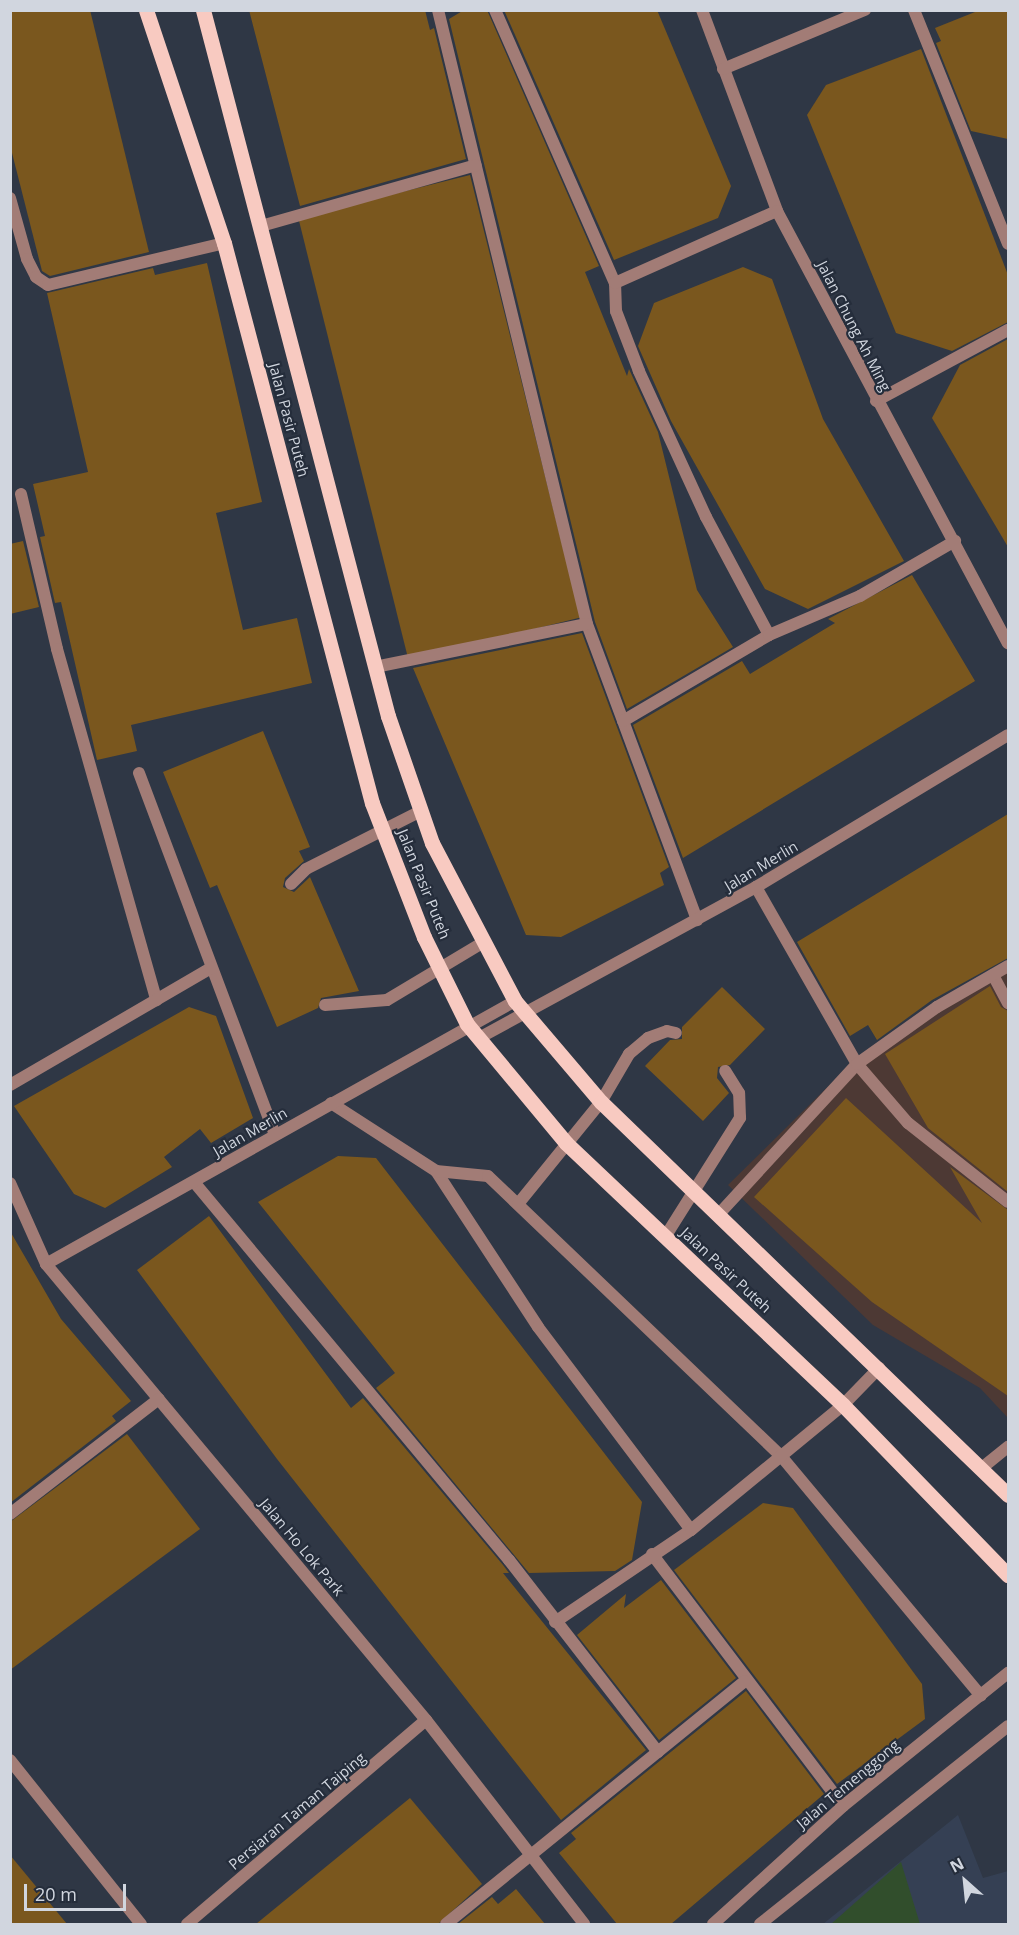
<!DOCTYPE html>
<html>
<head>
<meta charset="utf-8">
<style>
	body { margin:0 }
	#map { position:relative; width:1019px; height:1935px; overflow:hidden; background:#2f3745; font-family:"Open Sans",sans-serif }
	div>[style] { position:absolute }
	.commercial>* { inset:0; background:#4d3934 }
	.built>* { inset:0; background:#354054 }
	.green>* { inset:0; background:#314e2c }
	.building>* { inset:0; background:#7a571e; transform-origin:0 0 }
	.service>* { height:12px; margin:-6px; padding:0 6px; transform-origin:6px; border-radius:6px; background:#a27c76 }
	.minor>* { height:12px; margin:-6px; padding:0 6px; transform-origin:6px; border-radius:6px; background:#a27c76 }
	.primary>* { height:15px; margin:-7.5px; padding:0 7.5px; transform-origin:7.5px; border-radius:7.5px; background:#f8cac1 }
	span { translate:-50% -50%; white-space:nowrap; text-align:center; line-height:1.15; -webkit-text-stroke:4.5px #252d3b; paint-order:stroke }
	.street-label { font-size:15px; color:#d1d6df }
	.frame { position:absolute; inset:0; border:12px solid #d1d6df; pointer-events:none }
	.north { position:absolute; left:935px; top:1851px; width:60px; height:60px; -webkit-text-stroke:4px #252d3b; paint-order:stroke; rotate:333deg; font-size:16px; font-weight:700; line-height:24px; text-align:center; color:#d1d6df }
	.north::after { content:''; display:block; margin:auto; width:21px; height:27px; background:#d1d6df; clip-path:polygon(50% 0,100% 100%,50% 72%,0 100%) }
	.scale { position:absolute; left:24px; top:1884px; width:102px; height:27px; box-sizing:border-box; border:3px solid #d1d6df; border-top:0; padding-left:8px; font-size:18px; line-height:21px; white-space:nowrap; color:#d1d6df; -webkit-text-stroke:4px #252d3b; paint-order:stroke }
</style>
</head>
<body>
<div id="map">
	<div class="commercial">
		<div style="clip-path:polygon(1008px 961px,1008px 1418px,980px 1388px,873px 1325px,728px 1185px,859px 1056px)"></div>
	</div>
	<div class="built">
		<div style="clip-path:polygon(958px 1815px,983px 1878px,1008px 1871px,1008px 1924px,823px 1924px)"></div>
	</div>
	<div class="green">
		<div style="clip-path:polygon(901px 1862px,920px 1924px,831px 1924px)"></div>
	</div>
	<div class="building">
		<div style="clip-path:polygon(10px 10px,90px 10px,149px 252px,50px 276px,42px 271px,10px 145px)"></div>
		<div style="clip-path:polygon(249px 10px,425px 10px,430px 30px,434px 28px,466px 159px,300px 206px)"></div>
		<div style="clip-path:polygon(464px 10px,487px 10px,599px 266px,585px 272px,627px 376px,629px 369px,658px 432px,697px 590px,733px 647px,627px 709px,595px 622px,449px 19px)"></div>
		<div style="clip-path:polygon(504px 10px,657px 10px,731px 186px,718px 218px,614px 260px)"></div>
		<div style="clip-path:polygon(980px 10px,1008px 10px,1008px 139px,971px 131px,936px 43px,941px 41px,935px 28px)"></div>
		<div style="clip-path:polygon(921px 49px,1008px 275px,1008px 322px,952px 351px,896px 333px,807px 115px,826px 85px)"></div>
		<div style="left:470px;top:175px;width:456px;height:177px;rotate:76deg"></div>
		<div style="clip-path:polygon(207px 263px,262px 502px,216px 513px,243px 630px,297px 618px,312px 683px,131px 725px,137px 751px,97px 760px,61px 602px,55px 603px,40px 537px,45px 536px,33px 484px,88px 472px,47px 293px,153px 268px,155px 275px)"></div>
		<div style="clip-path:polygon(743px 267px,772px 279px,823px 419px,904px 561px,808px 609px,765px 589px,671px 421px,638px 346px,654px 303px)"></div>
		<div style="clip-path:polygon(1008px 339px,1008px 547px,932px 418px,960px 365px)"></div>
		<div style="clip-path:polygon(23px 541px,39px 607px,10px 614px,10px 544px)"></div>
		<div style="clip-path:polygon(912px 575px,975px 681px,683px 858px,633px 725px,742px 661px,750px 674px,835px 623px,828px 619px)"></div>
		<div style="clip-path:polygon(582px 633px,669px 867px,660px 873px,664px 885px,561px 937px,526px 935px,413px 668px)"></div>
		<div style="clip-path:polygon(263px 731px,310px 847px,299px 851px,304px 861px,285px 878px,283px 887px,294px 892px,310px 877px,359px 991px,321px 998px,318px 1008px,277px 1027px,217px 885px,210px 888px,163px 772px)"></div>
		<div style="clip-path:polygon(1008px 814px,1008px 958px,932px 1000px,877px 1040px,868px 1025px,850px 1036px,797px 942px)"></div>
		<div style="clip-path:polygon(990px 986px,1001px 1007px,1008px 1011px,1008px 1192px,928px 1128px,885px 1054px)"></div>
		<div style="clip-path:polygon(722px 987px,765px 1029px,730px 1065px,718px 1067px,717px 1078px,729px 1093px,703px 1121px,645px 1066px,670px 1040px,682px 1039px,682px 1027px)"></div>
		<div style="clip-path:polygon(189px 1007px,216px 1016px,253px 1118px,211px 1143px,200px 1129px,164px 1157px,172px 1167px,105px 1208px,74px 1194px,14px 1106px)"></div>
		<div style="clip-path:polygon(846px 1098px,982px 1223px,950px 1167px,1008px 1210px,1008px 1396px,872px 1302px,754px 1197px)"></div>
		<div style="clip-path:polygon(338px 1156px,376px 1158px,642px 1502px,632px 1560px,615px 1571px,529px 1573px,376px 1388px,395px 1373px,258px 1202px)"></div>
		<div style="clip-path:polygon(209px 1216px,351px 1408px,363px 1398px,503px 1565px,509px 1573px,503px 1573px,646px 1750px,561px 1820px,277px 1459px,137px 1270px)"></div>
		<div style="clip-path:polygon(10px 1231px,61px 1319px,131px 1401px,112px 1416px,116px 1421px,10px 1503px)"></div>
		<div style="clip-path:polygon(127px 1434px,200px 1529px,10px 1670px,10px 1522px)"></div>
		<div style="clip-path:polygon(763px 1503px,793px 1508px,922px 1684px,925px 1719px,837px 1784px,674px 1570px)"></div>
		<div style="clip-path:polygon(661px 1580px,736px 1678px,659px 1740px,577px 1635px,626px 1594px,624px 1608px)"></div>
		<div style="clip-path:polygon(746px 1691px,824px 1794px,671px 1924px,617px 1924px,559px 1853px,576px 1839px,571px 1833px)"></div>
		<div style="clip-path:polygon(410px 1798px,482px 1884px,438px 1924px,256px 1924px)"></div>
		<div style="clip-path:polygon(10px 1855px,67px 1924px,10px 1924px)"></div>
		<div style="clip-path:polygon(516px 1889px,545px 1924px,458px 1924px,492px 1897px,498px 1904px)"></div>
	</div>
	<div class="service">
		<div style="left:438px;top:10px;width:632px;rotate:76.36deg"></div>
		<div style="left:587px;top:624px;width:316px;rotate:69.6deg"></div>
		<div style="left:495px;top:10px;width:298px;rotate:66.3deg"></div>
		<div style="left:914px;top:10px;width:252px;rotate:68.1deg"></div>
		<div style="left:10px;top:198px;width:63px;rotate:74.4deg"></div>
		<div style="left:27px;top:259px;width:20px;rotate:63deg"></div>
		<div style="left:36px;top:277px;width:14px;rotate:34deg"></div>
		<div style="left:48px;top:285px;width:181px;rotate:-13.4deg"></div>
		<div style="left:261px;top:226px;width:223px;rotate:-15.8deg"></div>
		<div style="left:21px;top:494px;width:159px;rotate:76.9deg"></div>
		<div style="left:57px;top:649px;width:365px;rotate:74.2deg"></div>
		<div style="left:769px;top:635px;width:134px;rotate:-118.1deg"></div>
		<div style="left:706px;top:517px;width:161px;rotate:-114.7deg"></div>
		<div style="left:639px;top:371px;width:64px;rotate:-111deg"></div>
		<div style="left:616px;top:311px;width:28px;rotate:-92deg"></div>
		<div style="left:615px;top:283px;width:177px;rotate:-24deg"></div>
		<div style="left:375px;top:667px;width:216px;rotate:-11.5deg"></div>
		<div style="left:623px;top:721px;width:169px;rotate:-30.5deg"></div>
		<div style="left:769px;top:635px;width:99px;rotate:-23.2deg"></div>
		<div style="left:860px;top:596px;width:110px;rotate:-30.1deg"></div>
		<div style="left:139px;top:773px;width:386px;rotate:69.4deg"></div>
		<div style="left:291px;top:884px;width:21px;rotate:-45deg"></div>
		<div style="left:306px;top:869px;width:129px;rotate:-26.8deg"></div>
		<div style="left:756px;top:887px;width:204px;rotate:60.3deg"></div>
		<div style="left:857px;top:1064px;width:78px;rotate:49.2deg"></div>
		<div style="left:908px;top:1123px;width:127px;rotate:38.3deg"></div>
		<div style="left:993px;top:975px;width:32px;rotate:62deg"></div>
		<div style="left:325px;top:1005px;width:62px;rotate:-4.6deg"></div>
		<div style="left:387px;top:1000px;width:113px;rotate:-30.9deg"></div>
		<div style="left:10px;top:1085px;width:233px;rotate:-30.2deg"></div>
		<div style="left:331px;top:1103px;width:125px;rotate:32.9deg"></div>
		<div style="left:436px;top:1171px;width:186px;rotate:56.8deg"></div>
		<div style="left:538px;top:1327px;width:254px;rotate:53deg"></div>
		<div style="left:436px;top:1171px;width:52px;rotate:5.5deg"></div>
		<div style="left:488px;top:1176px;width:405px;rotate:43.7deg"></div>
		<div style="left:781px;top:1456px;width:312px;rotate:50.2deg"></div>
		<div style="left:194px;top:1182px;width:492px;rotate:50.2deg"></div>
		<div style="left:509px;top:1560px;width:243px;rotate:52.2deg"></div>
		<div style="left:518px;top:1204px;width:132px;rotate:-50.9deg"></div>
		<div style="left:601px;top:1102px;width:56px;rotate:-59.7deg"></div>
		<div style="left:629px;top:1054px;width:25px;rotate:-40deg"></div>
		<div style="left:648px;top:1038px;width:20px;rotate:-20deg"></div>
		<div style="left:667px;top:1031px;width:9px;rotate:13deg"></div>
		<div style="left:719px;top:1214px;width:204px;rotate:-47.4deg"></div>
		<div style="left:857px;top:1064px;width:98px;rotate:-35.5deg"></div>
		<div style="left:937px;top:1007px;width:82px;rotate:-30deg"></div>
		<div style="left:665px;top:1237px;width:141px;rotate:-57.8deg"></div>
		<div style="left:740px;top:1118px;width:25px;rotate:-92deg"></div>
		<div style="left:739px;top:1093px;width:26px;rotate:-122deg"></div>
		<div style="left:983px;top:1467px;width:32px;rotate:-39deg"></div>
		<div style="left:652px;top:1554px;width:316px;rotate:52.8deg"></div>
		<div style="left:555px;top:1622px;width:164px;rotate:-34.1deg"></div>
		<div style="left:691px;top:1530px;width:197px;rotate:-39.4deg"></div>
		<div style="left:843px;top:1405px;width:52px;rotate:-45.8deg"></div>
		<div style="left:446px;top:1924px;width:385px;rotate:-39.1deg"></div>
	</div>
	<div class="minor">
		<div style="left:702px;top:10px;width:215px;rotate:69.5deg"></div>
		<div style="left:777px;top:211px;width:490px;rotate:61.9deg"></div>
		<div style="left:723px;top:69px;width:154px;rotate:-22.6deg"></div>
		<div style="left:876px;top:401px;width:150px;rotate:-28.3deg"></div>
		<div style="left:479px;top:1038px;width:315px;rotate:-28.6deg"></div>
		<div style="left:756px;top:887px;width:294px;rotate:-31.1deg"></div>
		<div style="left:10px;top:1183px;width:89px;rotate:66deg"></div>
		<div style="left:46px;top:1264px;width:594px;rotate:50.19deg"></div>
		<div style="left:426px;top:1720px;width:258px;rotate:52.2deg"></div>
		<div style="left:46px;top:1264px;width:538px;rotate:-29.28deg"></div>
		<div style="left:10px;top:1514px;width:188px;rotate:-37.7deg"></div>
		<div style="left:10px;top:1760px;width:210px;rotate:51.4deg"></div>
		<div style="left:187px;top:1924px;width:314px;rotate:-40.5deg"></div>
		<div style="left:713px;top:1924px;width:176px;rotate:-42.2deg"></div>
		<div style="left:843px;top:1806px;width:212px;rotate:-38.9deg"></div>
		<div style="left:760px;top:1924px;width:317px;rotate:-38.6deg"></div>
	</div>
	<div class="primary">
		<div style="left:146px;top:10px;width:246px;rotate:71.5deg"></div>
		<div style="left:224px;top:243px;width:579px;rotate:75.2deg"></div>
		<div style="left:372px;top:803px;width:144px;rotate:68.8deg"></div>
		<div style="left:424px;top:937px;width:97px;rotate:63.7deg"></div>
		<div style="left:467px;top:1024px;width:155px;rotate:50.2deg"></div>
		<div style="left:566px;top:1143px;width:381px;rotate:43.4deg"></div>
		<div style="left:843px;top:1405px;width:237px;rotate:45.9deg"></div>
		<div style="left:203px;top:10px;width:730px;rotate:75.32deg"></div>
		<div style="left:388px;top:716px;width:134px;rotate:70.9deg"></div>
		<div style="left:432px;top:843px;width:178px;rotate:62.3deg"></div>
		<div style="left:515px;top:1001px;width:133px;rotate:49.6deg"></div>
		<div style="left:601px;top:1102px;width:566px;rotate:44deg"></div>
	</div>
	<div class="street-label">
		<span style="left:854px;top:326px;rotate:63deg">Jalan Chung Ah Ming</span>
		<span style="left:289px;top:420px;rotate:75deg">Jalan Pasir Puteh</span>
		<span style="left:761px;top:866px;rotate:-31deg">Jalan Merlin</span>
		<span style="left:424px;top:884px;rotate:68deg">Jalan Pasir Puteh</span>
		<span style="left:250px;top:1132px;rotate:-30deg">Jalan Merlin</span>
		<span style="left:726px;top:1270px;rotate:43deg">Jalan Pasir Puteh</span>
		<span style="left:302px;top:1547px;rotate:50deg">Jalan Ho Lok Park</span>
		<span style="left:848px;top:1784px;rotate:-40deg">Jalan Temenggong</span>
		<span style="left:297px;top:1811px;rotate:-40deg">Persiaran Taman Taiping</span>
	</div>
	<div class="frame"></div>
	<div class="north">N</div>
	<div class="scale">20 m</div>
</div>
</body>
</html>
